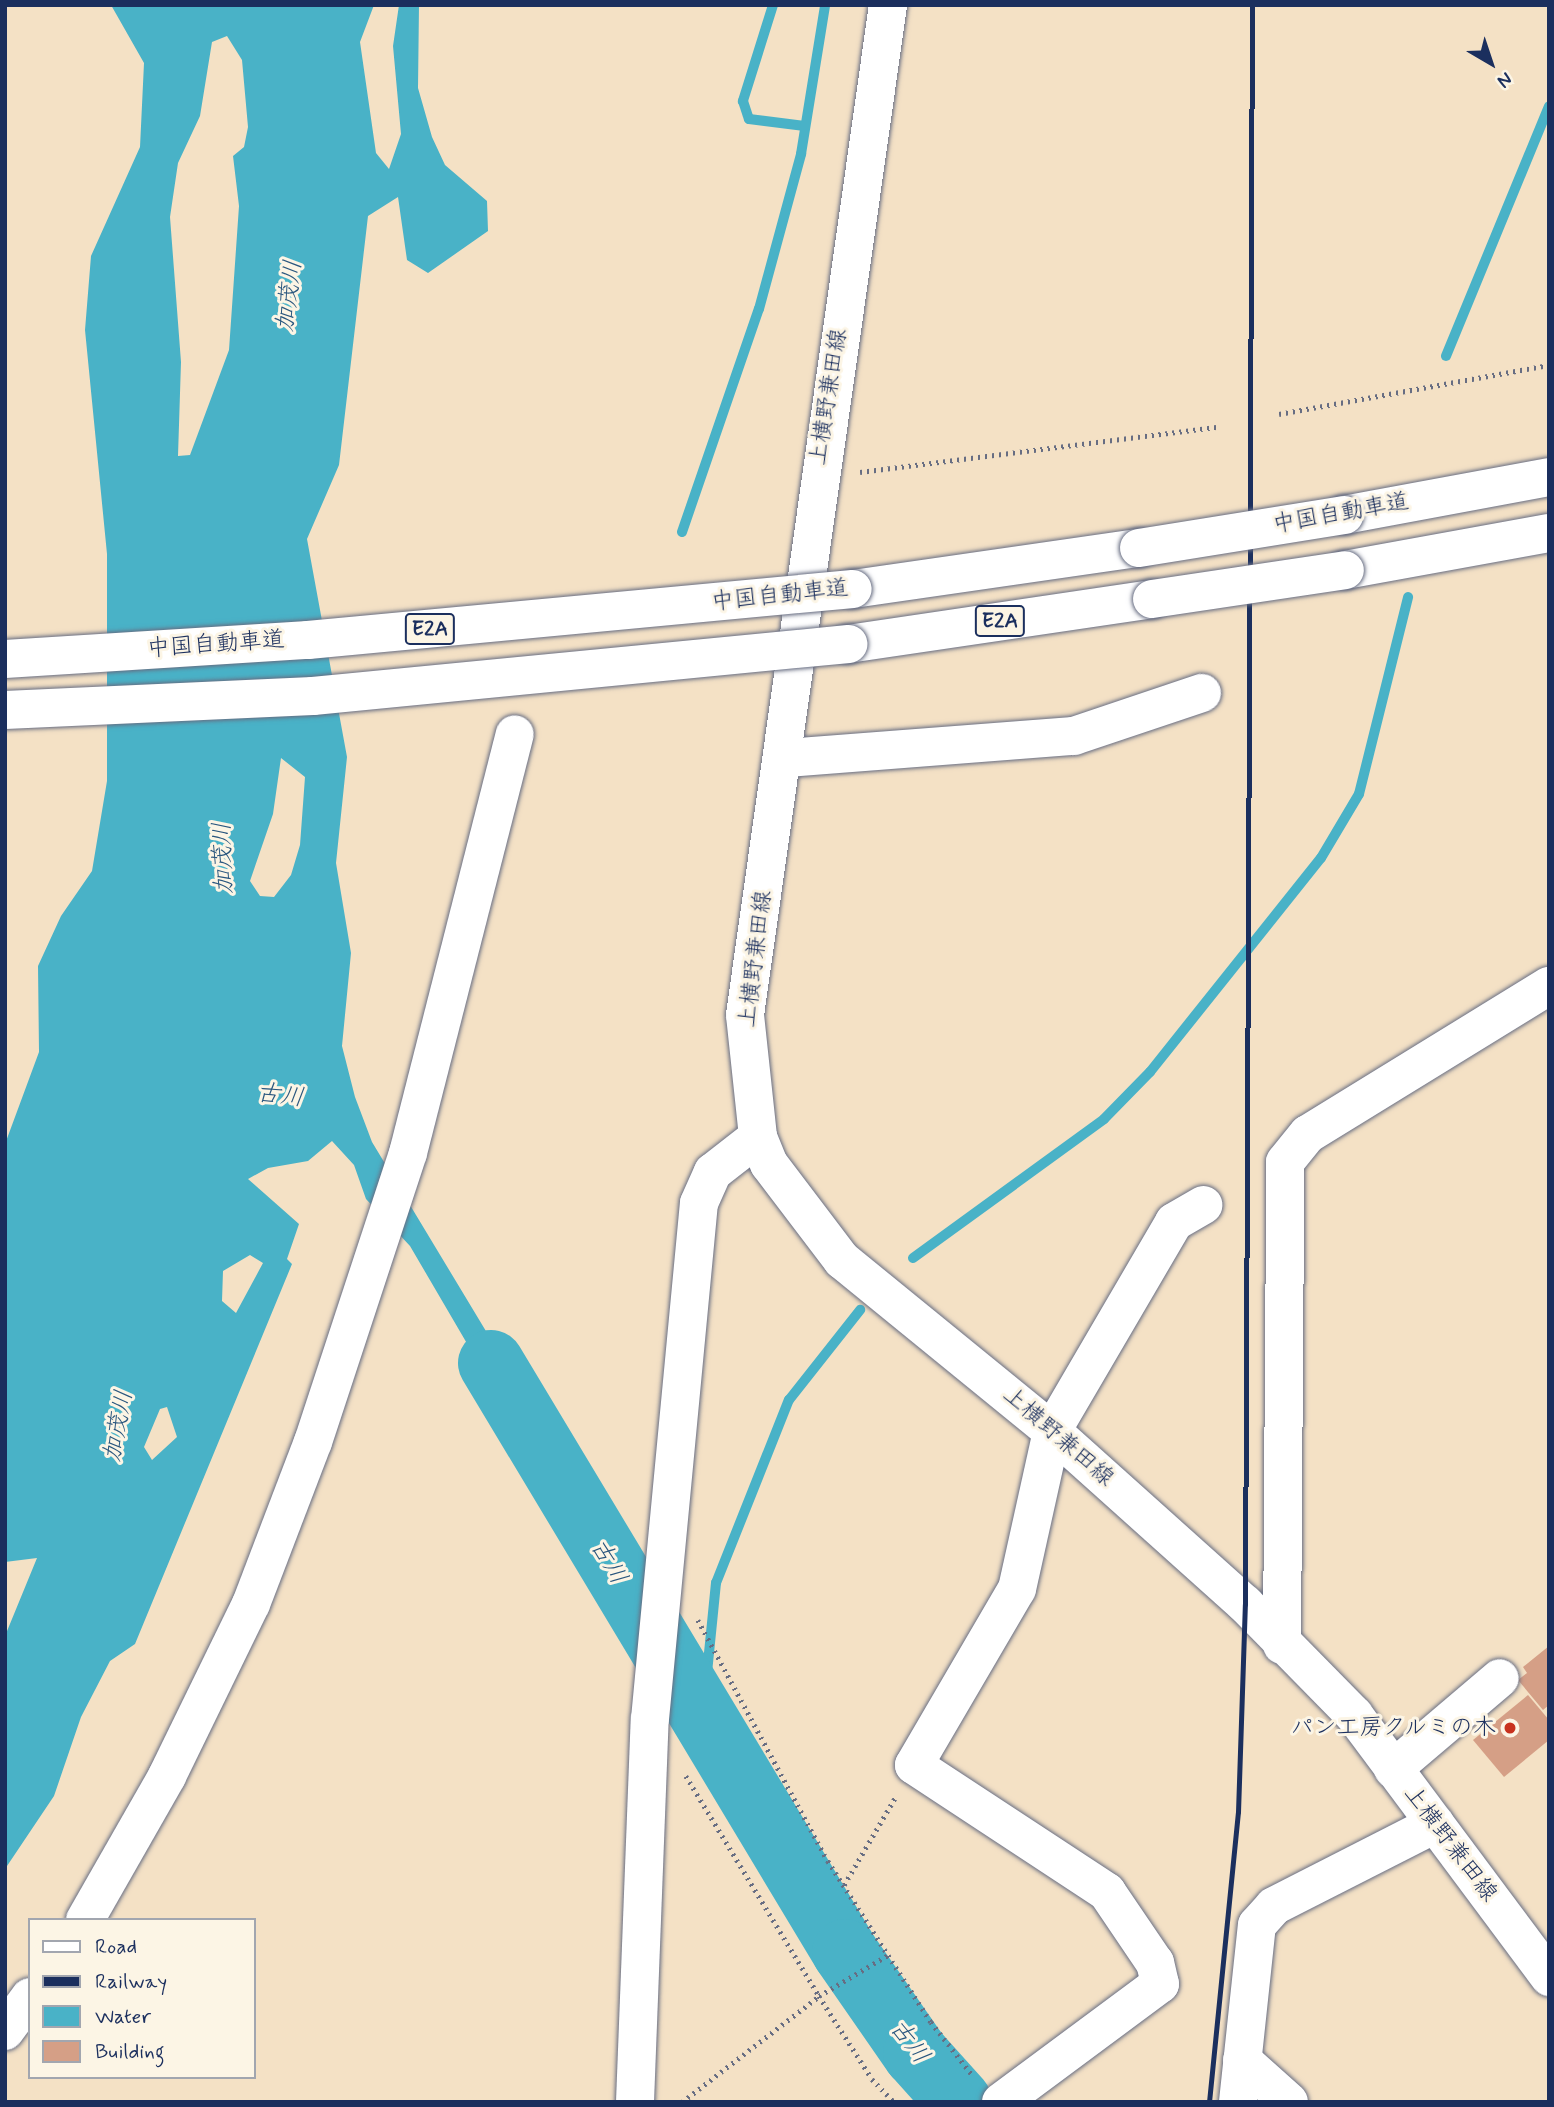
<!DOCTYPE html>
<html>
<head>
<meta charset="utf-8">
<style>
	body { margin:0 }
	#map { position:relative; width:1554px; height:2107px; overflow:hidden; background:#f4e1c5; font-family:Mynerve,"Klee One",sans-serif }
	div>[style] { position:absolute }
	.water>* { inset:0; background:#49b2c7 }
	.stream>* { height:10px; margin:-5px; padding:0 5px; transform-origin:5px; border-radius:5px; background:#49b2c7 }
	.river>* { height:66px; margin:-33px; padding:0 33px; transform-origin:33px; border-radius:33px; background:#49b2c7 }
	.building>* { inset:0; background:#d59f86 }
	.path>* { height:4.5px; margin-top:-2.25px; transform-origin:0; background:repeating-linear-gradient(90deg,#676d82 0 2px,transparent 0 7px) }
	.roads { filter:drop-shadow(0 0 2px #676d82) drop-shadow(0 0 2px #676d82) }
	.street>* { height:38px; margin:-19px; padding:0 19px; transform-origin:19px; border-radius:19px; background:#fff }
	.secondary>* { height:38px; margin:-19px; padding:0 19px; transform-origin:19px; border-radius:19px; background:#fff }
	.highway>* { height:38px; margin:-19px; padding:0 19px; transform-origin:19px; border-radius:19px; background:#fff }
	.rail>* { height:5px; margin:-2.5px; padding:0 2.5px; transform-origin:2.5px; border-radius:2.5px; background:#1b2f5e }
	.bridges { filter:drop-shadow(0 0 2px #676d82) drop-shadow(0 0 2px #676d82) }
	.highway-bridge>* { height:38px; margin:-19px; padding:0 19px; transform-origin:19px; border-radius:19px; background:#fff }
	.dots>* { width:19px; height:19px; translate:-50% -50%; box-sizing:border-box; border:4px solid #fcf5e5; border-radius:50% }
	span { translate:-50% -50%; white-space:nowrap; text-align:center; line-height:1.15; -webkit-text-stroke:6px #fcf5e5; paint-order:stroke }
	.shield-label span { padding:2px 5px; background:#fcf5e5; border:2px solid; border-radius:5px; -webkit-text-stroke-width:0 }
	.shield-label { font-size:21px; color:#1b2f5e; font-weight:700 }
	.street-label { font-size:23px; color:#1b2f5e }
	.poi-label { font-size:23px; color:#1b2f5e }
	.right { translate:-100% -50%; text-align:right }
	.water-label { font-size:24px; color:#29567e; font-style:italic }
	.frame { position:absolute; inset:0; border:7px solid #1b2f5e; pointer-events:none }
	.legend { position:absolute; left:28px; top:1918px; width:228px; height:161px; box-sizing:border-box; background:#fcf5e5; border:2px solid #a2a6af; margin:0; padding:9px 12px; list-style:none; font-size:21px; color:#1b2f5e }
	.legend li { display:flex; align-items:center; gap:14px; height:35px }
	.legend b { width:35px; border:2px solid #a2a6af }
	.north { position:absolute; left:1456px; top:28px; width:70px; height:70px; -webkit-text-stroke:5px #fcf5e5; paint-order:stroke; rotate:141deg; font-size:19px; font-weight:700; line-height:28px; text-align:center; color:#1b2f5e }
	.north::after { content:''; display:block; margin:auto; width:24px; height:32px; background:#1b2f5e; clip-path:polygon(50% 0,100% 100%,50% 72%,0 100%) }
</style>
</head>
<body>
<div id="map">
	<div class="water">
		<div style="clip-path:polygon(evenodd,111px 5px,374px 5px,360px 42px,376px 153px,389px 169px,401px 134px,393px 46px,399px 5px,419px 5px,418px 88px,432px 137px,445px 165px,487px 201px,488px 231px,428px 273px,407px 260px,398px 197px,368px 216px,339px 465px,307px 539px,347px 757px,336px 863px,351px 953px,342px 1046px,355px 1097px,372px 1142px,548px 1434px,527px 1446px,410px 1246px,366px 1199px,354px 1165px,332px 1141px,308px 1161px,268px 1168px,248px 1179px,299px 1224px,287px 1259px,292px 1264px,135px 1644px,110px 1661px,81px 1717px,54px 1796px,5px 1869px,5px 1636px,37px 1558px,5px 1562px,5px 1144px,39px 1052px,38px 966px,61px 916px,92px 871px,107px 781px,107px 554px,85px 330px,91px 256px,140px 147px,144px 63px,111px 5px,227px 36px,242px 60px,248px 127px,244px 147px,233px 156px,239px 206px,229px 350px,190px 455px,178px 456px,181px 362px,170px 217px,178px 163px,200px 116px,212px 42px,227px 36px,111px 5px,281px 758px,305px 777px,300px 845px,291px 875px,274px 897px,260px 896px,250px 881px,273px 814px,281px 758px,111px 5px,250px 1255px,263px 1263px,236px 1313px,222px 1301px,223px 1271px,250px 1255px,111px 5px,167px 1407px,177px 1437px,152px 1460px,144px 1447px,160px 1409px,167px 1407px)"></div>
	</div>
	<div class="stream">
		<div style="left:773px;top:5px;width:101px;rotate:107.4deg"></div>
		<div style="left:743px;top:101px;width:19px;rotate:72deg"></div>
		<div style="left:749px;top:119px;width:56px;rotate:7.1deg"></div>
		<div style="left:1446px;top:356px;width:270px;rotate:-67.6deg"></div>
		<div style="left:682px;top:532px;width:236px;rotate:-71deg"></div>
		<div style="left:759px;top:309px;width:161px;rotate:-74.8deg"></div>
		<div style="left:801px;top:154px;width:151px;rotate:-80.8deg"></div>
		<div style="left:913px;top:1258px;width:236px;rotate:-36deg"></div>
		<div style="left:1104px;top:1119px;width:66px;rotate:-45.6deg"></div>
		<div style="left:1150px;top:1072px;width:274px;rotate:-51.4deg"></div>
		<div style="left:1321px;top:858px;width:74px;rotate:-59.3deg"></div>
		<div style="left:1359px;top:794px;width:203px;rotate:-76deg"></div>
		<div style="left:702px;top:1723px;width:141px;rotate:-84.3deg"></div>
		<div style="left:716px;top:1583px;width:197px;rotate:-68.3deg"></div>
		<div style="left:789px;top:1400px;width:115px;rotate:-51.7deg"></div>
	</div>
	<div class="river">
		<div style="left:491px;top:1363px;width:687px;rotate:58.99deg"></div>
		<div style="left:845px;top:1952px;width:124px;rotate:55.2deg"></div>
		<div style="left:916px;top:2054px;width:64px;rotate:48.1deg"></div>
	</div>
	<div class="building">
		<div style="clip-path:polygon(1549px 1646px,1549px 1705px,1543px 1710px,1518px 1680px,1527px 1673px,1523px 1667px)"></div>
		<div style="clip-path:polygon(1528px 1695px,1549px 1720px,1549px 1740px,1504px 1777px,1473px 1740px)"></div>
	</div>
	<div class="path">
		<div style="left:1279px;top:414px;width:274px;rotate:-10.3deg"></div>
		<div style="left:860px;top:472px;width:359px;rotate:-7.2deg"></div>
		<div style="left:698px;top:1620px;width:274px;rotate:61.7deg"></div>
		<div style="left:828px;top:1861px;width:191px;rotate:57.4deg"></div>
		<div style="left:931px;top:2022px;width:68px;rotate:52.1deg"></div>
		<div style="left:686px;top:1776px;width:257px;rotate:58.8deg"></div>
		<div style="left:819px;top:1996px;width:98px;rotate:57.4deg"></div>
		<div style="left:872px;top:2079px;width:32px;rotate:46deg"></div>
		<div style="left:844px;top:1885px;width:103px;rotate:-59.7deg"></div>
		<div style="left:682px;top:2102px;width:173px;rotate:-37.7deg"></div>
		<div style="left:819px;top:1996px;width:80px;rotate:-30.7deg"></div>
	</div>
	<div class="roads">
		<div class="street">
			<div style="left:786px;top:758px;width:289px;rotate:-4.4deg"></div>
			<div style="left:1074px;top:736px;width:135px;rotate:-18.6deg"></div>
			<div style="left:1282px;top:1645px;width:483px;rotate:-89.6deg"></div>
			<div style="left:1285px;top:1162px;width:36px;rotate:-51deg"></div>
			<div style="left:1308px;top:1134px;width:283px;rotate:-31.6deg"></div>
			<div style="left:1393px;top:1769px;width:140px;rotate:-40.4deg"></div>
			<div style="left:85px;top:1920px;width:166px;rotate:-60.3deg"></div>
			<div style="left:167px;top:1776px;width:191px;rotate:-64deg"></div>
			<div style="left:251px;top:1604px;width:173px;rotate:-69.1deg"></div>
			<div style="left:313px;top:1442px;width:304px;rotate:-71.8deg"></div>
			<div style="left:408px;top:1153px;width:432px;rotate:-75.7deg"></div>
			<div style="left:5px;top:2031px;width:42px;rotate:-53.7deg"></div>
			<div style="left:1242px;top:2060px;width:63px;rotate:41.8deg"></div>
			<div style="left:635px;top:2102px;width:383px;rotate:-87.8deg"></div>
			<div style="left:650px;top:1719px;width:518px;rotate:-84.58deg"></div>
			<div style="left:699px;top:1203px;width:34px;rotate:-66deg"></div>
			<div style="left:713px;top:1172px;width:57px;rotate:-37.9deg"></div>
			<div style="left:1001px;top:2102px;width:198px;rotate:-36.6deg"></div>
			<div style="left:1160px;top:1984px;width:22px;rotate:-103deg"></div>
			<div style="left:1155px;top:1963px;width:86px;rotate:-124.1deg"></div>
			<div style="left:1107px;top:1892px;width:231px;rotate:-146.7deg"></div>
			<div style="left:914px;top:1765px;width:204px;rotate:-59.7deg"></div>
			<div style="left:1017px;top:1589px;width:162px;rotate:-77.5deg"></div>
			<div style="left:1052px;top:1431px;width:242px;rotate:-59.7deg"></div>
			<div style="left:1174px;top:1222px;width:34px;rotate:-30deg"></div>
			<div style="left:1238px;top:2102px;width:178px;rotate:-83.9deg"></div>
			<div style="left:1257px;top:1925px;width:25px;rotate:-48deg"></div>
			<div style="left:1274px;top:1906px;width:181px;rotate:-27deg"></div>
		</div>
		<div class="secondary">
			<div style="left:888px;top:5px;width:1020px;rotate:98.06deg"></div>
			<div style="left:745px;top:1015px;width:123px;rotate:83.9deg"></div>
			<div style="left:758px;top:1137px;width:29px;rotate:68deg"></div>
			<div style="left:769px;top:1164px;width:121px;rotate:52.8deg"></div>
			<div style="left:842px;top:1260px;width:271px;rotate:39.2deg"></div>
			<div style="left:1052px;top:1431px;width:259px;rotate:41.9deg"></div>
			<div style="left:1245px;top:1604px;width:156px;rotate:45.5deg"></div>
			<div style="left:1354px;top:1715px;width:327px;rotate:53.3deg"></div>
		</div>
		<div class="highway">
			<div style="left:1344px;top:515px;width:208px;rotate:-10.5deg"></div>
			<div style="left:1345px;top:570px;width:207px;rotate:-10.3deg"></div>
			<div style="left:853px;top:589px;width:289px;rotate:-8.2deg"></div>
			<div style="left:848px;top:644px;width:307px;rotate:-8.4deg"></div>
		</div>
	</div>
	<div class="rail">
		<div style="left:1209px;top:2102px;width:291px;rotate:-84.3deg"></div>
		<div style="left:1238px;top:1812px;width:208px;rotate:-88.1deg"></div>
		<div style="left:1245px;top:1604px;width:1599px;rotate:-89.75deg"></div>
	</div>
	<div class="bridges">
		<div class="highway-bridge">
			<div style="left:1139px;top:548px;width:208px;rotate:-9.1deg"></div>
			<div style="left:1152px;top:599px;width:195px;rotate:-8.5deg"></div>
			<div style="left:5px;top:659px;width:304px;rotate:-3.6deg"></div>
			<div style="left:308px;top:640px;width:547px;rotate:-5.35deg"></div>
			<div style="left:5px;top:710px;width:308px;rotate:-2.6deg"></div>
			<div style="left:313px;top:696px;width:538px;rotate:-5.55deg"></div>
		</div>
	</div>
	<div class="dots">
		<div style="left:1510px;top:1728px;background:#c8321e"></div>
	</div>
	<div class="shield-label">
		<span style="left:1000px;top:621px">E2A</span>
		<span style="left:430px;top:629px">E2A</span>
	</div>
	<div class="street-label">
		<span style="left:829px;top:397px;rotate:-81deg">上横野兼田線</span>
		<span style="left:1341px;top:514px;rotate:-10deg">中国自動車道</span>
		<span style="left:780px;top:596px;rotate:-6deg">中国自動車道</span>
		<span style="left:216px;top:645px;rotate:-4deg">中国自動車道</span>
		<span style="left:756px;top:959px;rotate:-83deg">上横野兼田線</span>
		<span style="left:1058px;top:1437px;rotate:41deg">上横野兼田線</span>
		<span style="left:1450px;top:1844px;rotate:53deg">上横野兼田線</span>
	</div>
	<div class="poi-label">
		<span class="right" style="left:1496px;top:1728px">パン工房クルミの木</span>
	</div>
	<div class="water-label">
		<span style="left:290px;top:296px;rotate:-83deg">加茂川</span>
		<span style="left:224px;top:858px;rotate:-92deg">加茂川</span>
		<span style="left:280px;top:1096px;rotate:7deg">古川</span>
		<span style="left:119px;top:1426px;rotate:-80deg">加茂川</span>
		<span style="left:608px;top:1562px;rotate:60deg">古川</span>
		<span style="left:909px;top:2042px;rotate:53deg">古川</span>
	</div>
	<div class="frame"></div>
	<ul class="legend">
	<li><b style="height:9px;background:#fff"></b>Road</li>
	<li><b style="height:9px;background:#1b2f5e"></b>Railway</li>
	<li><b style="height:19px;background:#49b2c7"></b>Water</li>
	<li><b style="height:19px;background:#d59f86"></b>Building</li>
	</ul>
	<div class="north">N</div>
</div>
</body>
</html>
